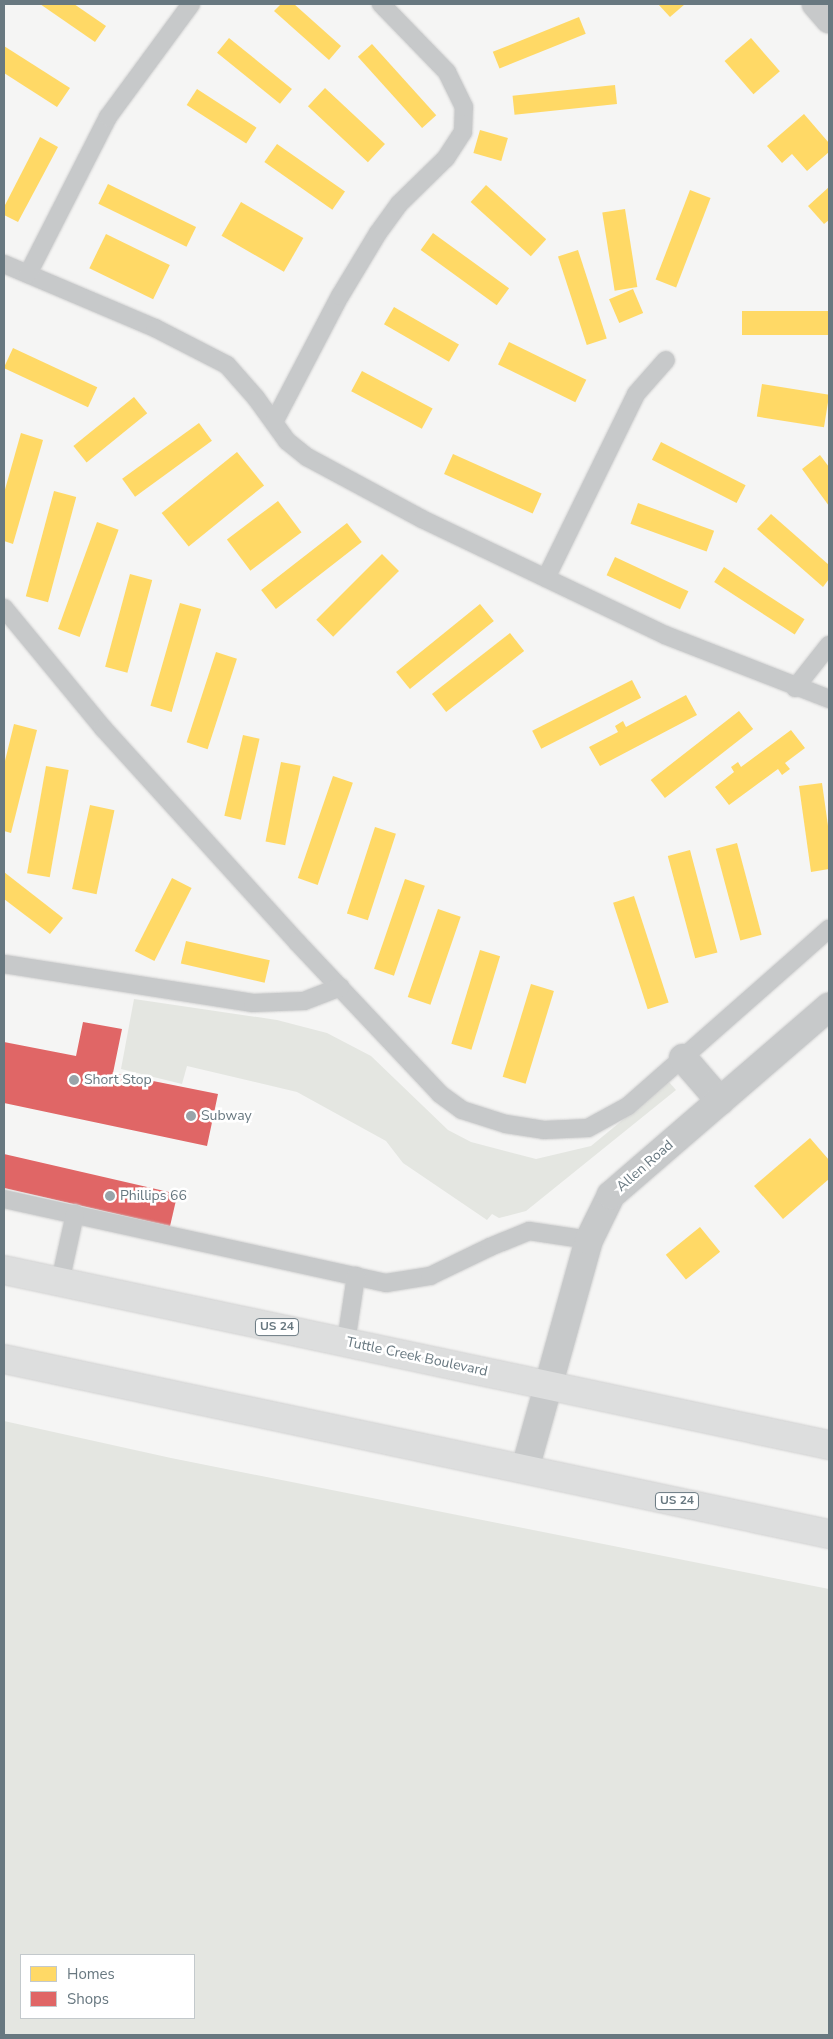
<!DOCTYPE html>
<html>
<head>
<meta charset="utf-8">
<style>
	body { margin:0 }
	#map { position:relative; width:833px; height:2039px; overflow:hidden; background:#f5f5f4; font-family:"Nunito Sans",sans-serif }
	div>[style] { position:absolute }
	.green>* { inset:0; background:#e4e6e1 }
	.homes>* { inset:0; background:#ffd966; transform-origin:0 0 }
	.shops>* { inset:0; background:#e06666; transform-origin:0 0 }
	.roads { filter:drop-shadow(0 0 1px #d1d1d1) drop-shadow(0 0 1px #d1d1d1) }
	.lane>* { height:18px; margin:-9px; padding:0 9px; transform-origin:9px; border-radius:9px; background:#c7c9ca }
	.street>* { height:28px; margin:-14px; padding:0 14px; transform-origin:14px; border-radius:14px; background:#c7c9ca }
	.highway>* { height:28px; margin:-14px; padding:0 14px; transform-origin:14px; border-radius:14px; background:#dddede }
	.dots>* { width:14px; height:14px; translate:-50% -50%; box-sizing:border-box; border:2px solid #fff; border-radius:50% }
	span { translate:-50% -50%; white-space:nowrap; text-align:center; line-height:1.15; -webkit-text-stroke:5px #fff; paint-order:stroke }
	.shield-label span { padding:1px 4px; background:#fff; border:1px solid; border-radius:4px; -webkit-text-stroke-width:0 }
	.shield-label { font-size:12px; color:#687880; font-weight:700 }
	.poi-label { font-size:14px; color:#687880 }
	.left { translate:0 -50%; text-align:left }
	.street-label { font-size:14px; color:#687880 }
	.frame { position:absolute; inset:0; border:5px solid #687880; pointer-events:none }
	.legend { position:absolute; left:20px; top:1954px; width:175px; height:65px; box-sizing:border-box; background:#fff; border:1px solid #c3c9cc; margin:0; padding:6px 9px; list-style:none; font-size:15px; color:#687880 }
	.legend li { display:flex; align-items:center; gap:10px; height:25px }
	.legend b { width:25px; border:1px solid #c3c9cc }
</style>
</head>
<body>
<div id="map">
	<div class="green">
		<div style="clip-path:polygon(134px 999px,277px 1020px,327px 1033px,371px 1056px,448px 1130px,471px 1142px,536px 1159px,591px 1146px,669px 1082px,676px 1090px,526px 1211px,499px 1218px,492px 1214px,487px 1220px,403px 1163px,386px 1141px,297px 1092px,187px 1066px,182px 1084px,121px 1069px)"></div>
		<div style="clip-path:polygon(evenodd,4px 1421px,171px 1458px,829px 1589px,829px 2035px,4px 2035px,4px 1421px,21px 1955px,194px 1955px,194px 2018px,21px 2018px,21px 1955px)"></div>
	</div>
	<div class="homes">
		<div style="clip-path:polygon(40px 4px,74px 4px,106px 26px,95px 42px)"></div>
		<div style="clip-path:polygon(281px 4px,294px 4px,341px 46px,329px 60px,274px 11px)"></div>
		<div style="clip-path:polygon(658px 4px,685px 4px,670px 17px)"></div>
		<div style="left:579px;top:17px;width:18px;height:93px;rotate:68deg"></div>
		<div style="left:229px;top:38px;width:81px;height:19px;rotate:39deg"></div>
		<div style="left:751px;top:38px;width:44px;height:35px;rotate:49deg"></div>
		<div style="left:372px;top:44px;width:96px;height:19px;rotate:48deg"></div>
		<div style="clip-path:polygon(4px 46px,70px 88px,57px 107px,4px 73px)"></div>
		<div style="left:615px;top:85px;width:19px;height:103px;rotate:84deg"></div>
		<div style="left:325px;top:88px;width:82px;height:25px;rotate:43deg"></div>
		<div style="left:197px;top:89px;width:71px;height:19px;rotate:33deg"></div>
		<div style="clip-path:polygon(804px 114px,829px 143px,829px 152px,807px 171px,792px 154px,782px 163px,767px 146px)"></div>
		<div style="left:480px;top:130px;width:29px;height:24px;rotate:16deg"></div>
		<div style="clip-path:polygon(40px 137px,58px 147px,18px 222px,4px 215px,4px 207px)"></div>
		<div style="left:277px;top:144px;width:83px;height:22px;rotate:35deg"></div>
		<div style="left:108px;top:184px;width:98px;height:22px;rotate:26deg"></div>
		<div style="left:486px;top:185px;width:81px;height:23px;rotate:42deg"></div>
		<div style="clip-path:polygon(829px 187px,829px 220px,824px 224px,808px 206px)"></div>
		<div style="left:690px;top:190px;width:22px;height:96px;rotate:21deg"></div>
		<div style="left:241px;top:202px;width:72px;height:39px;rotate:30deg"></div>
		<div style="left:625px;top:209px;width:79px;height:23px;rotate:81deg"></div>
		<div style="left:433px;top:233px;width:94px;height:21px;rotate:36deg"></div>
		<div style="left:106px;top:234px;width:71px;height:38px;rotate:26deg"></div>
		<div style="left:578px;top:250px;width:93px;height:21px;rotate:72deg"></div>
		<div style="left:633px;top:289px;width:26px;height:26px;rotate:67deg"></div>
		<div style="left:394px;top:307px;width:75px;height:20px;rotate:30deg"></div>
		<div style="left:829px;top:311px;width:24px;height:87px;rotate:90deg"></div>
		<div style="left:509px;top:342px;width:86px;height:25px;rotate:26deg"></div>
		<div style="left:13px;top:348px;width:93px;height:22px;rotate:25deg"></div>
		<div style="left:362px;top:371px;width:80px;height:23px;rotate:28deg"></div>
		<div style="left:762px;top:384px;width:68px;height:33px;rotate:9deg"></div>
		<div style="left:134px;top:397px;width:21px;height:78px;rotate:51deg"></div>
		<div style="left:199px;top:423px;width:22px;height:95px;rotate:54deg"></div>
		<div style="clip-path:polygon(21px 433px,43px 440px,13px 544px,4px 541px,4px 493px)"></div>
		<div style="left:661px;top:442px;width:95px;height:20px;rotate:27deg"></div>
		<div style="left:237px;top:452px;width:43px;height:97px;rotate:51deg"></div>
		<div style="left:453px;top:454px;width:97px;height:22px;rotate:24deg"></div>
		<div style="clip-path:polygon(820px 455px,829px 467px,829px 506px,802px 469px)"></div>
		<div style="left:54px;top:491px;width:23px;height:109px;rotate:15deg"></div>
		<div style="left:278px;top:501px;width:39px;height:64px;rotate:53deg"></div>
		<div style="left:638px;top:503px;width:81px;height:22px;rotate:20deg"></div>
		<div style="clip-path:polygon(771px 514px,829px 565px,829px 579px,823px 587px,757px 529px)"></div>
		<div style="left:97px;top:522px;width:23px;height:114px;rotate:20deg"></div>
		<div style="left:347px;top:523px;width:24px;height:109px;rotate:52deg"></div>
		<div style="left:382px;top:554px;width:24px;height:93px;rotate:45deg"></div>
		<div style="left:615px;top:557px;width:81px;height:20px;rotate:25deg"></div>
		<div style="left:724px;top:567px;width:96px;height:18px;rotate:33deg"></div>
		<div style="left:130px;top:574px;width:23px;height:96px;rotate:15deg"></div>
		<div style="left:180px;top:603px;width:22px;height:107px;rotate:16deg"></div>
		<div style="left:480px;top:604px;width:22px;height:108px;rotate:51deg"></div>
		<div style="left:510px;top:633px;width:23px;height:99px;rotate:52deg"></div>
		<div style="left:216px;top:652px;width:22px;height:95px;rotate:18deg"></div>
		<div style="left:632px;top:680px;width:20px;height:112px;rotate:63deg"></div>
		<div style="clip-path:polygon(686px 695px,697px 715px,600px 766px,589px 747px,618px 732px,615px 726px,623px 721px,626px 727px)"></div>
		<div style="left:739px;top:711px;width:23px;height:112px;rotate:52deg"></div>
		<div style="clip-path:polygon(14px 724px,37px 730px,11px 833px,4px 831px,4px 765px)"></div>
		<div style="clip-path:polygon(791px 730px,805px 748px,785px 763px,790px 769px,782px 775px,778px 769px,729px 805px,715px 787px,734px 772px,731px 767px,738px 762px,741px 767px)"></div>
		<div style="left:243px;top:735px;width:17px;height:83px;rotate:13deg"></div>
		<div style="left:281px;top:762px;width:20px;height:81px;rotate:11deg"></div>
		<div style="left:46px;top:766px;width:23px;height:109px;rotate:10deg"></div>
		<div style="left:333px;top:776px;width:21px;height:108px;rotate:19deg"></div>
		<div style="clip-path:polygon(822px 783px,829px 833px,829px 869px,811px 872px,799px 786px)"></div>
		<div style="left:90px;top:805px;width:25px;height:86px;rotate:12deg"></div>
		<div style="left:375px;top:827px;width:22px;height:91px;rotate:18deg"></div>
		<div style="left:737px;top:843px;width:95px;height:22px;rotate:75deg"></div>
		<div style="left:690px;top:850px;width:106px;height:23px;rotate:75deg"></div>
		<div style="clip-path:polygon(4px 872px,63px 918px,50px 934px,4px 899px)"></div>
		<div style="left:172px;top:878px;width:22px;height:82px;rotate:27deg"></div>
		<div style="left:405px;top:879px;width:21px;height:95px;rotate:19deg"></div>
		<div style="left:634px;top:896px;width:112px;height:22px;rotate:72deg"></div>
		<div style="left:438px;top:909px;width:24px;height:93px;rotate:19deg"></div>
		<div style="left:186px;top:941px;width:86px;height:23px;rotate:13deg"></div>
		<div style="left:480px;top:950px;width:21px;height:98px;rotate:17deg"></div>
		<div style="left:531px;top:984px;width:24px;height:97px;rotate:17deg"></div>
		<div style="clip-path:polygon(810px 1138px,829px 1160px,829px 1179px,783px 1219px,754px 1186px)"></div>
		<div style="left:700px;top:1227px;width:32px;height:44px;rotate:51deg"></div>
	</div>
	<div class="shops">
		<div style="clip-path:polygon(83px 1022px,122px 1029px,113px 1073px,218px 1094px,207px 1146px,4px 1103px,4px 1042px,76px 1056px)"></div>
		<div style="left:4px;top:1154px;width:178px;height:33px;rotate:13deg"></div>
	</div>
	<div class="roads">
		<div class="lane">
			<div style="left:4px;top:264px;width:164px;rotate:23deg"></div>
			<div style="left:155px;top:328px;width:81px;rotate:27.2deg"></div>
			<div style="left:227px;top:365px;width:44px;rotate:48.7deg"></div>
			<div style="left:256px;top:398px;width:53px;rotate:54.2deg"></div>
			<div style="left:287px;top:441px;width:26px;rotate:39deg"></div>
			<div style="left:307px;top:457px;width:131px;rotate:28.3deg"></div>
			<div style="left:422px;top:519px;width:269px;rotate:25.5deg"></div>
			<div style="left:665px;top:635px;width:176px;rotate:21.3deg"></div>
			<div style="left:28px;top:274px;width:176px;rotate:-63deg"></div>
			<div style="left:108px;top:117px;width:140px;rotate:-53.7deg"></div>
			<div style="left:274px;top:422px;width:142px;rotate:-62.4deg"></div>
			<div style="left:340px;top:296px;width:74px;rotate:-58.9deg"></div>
			<div style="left:378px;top:233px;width:36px;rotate:-54deg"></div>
			<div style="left:399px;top:204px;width:66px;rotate:-44.4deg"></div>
			<div style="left:446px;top:158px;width:31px;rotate:-57deg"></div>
			<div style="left:463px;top:132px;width:25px;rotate:-88deg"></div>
			<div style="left:464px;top:107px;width:39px;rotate:-116deg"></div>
			<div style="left:447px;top:72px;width:95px;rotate:-134.1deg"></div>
			<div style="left:546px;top:578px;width:205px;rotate:-63.9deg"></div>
			<div style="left:636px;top:394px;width:45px;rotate:-48.6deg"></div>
			<div style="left:4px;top:608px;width:156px;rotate:50.5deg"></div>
			<div style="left:103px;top:728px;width:289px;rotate:47.8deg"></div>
			<div style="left:297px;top:942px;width:209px;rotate:46.7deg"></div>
			<div style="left:440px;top:1094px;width:27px;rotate:36deg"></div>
			<div style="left:462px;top:1110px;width:46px;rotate:17.7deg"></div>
			<div style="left:506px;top:1124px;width:38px;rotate:9deg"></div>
			<div style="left:544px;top:1130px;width:44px;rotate:-2.6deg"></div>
			<div style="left:588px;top:1128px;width:46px;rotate:-28.8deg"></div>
			<div style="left:628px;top:1106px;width:268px;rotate:-41.4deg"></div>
			<div style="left:795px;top:688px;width:55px;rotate:-51.7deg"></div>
			<div style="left:4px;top:964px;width:252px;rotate:8.9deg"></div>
			<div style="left:253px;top:1003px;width:51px;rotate:-2.2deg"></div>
			<div style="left:304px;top:1001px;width:39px;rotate:-21deg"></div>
			<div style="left:4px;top:1199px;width:391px;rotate:12.4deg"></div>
			<div style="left:386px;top:1283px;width:45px;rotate:-9deg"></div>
			<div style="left:430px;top:1276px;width:67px;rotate:-25.8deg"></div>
			<div style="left:490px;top:1247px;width:42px;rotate:-22.3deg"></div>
			<div style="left:529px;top:1231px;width:61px;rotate:8.5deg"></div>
			<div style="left:60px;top:1282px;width:70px;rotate:-77.6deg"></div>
			<div style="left:346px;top:1342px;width:67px;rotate:-81.4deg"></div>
		</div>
		<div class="street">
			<div style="left:816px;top:4px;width:20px;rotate:49deg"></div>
			<div style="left:683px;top:1058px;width:57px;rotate:49.3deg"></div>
			<div style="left:525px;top:1469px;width:238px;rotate:-74.4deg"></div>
			<div style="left:589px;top:1240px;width:50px;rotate:-63.9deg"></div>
			<div style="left:611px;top:1195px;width:288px;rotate:-40.8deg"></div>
		</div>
		<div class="highway">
			<div style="left:4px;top:1270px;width:843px;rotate:11.98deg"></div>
			<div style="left:4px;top:1359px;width:843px;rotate:11.98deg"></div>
		</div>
	</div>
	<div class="dots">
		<div style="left:74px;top:1080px;background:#99a4a9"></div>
		<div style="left:191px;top:1116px;background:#99a4a9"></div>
		<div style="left:110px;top:1196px;background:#99a4a9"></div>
	</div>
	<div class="shield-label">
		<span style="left:277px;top:1327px">US 24</span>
		<span style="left:677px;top:1501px">US 24</span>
	</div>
	<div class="poi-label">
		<span class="left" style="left:84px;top:1080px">Short Stop</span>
		<span class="left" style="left:201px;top:1116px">Subway</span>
		<span class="left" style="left:120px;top:1196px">Phillips 66</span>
	</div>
	<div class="street-label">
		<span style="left:645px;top:1166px;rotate:-41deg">Allen Road</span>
		<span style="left:417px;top:1357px;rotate:12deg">Tuttle Creek Boulevard</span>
	</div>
	<div class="frame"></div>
	<ul class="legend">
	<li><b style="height:14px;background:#ffd966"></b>Homes</li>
	<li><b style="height:14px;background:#e06666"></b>Shops</li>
	</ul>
</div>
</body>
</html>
